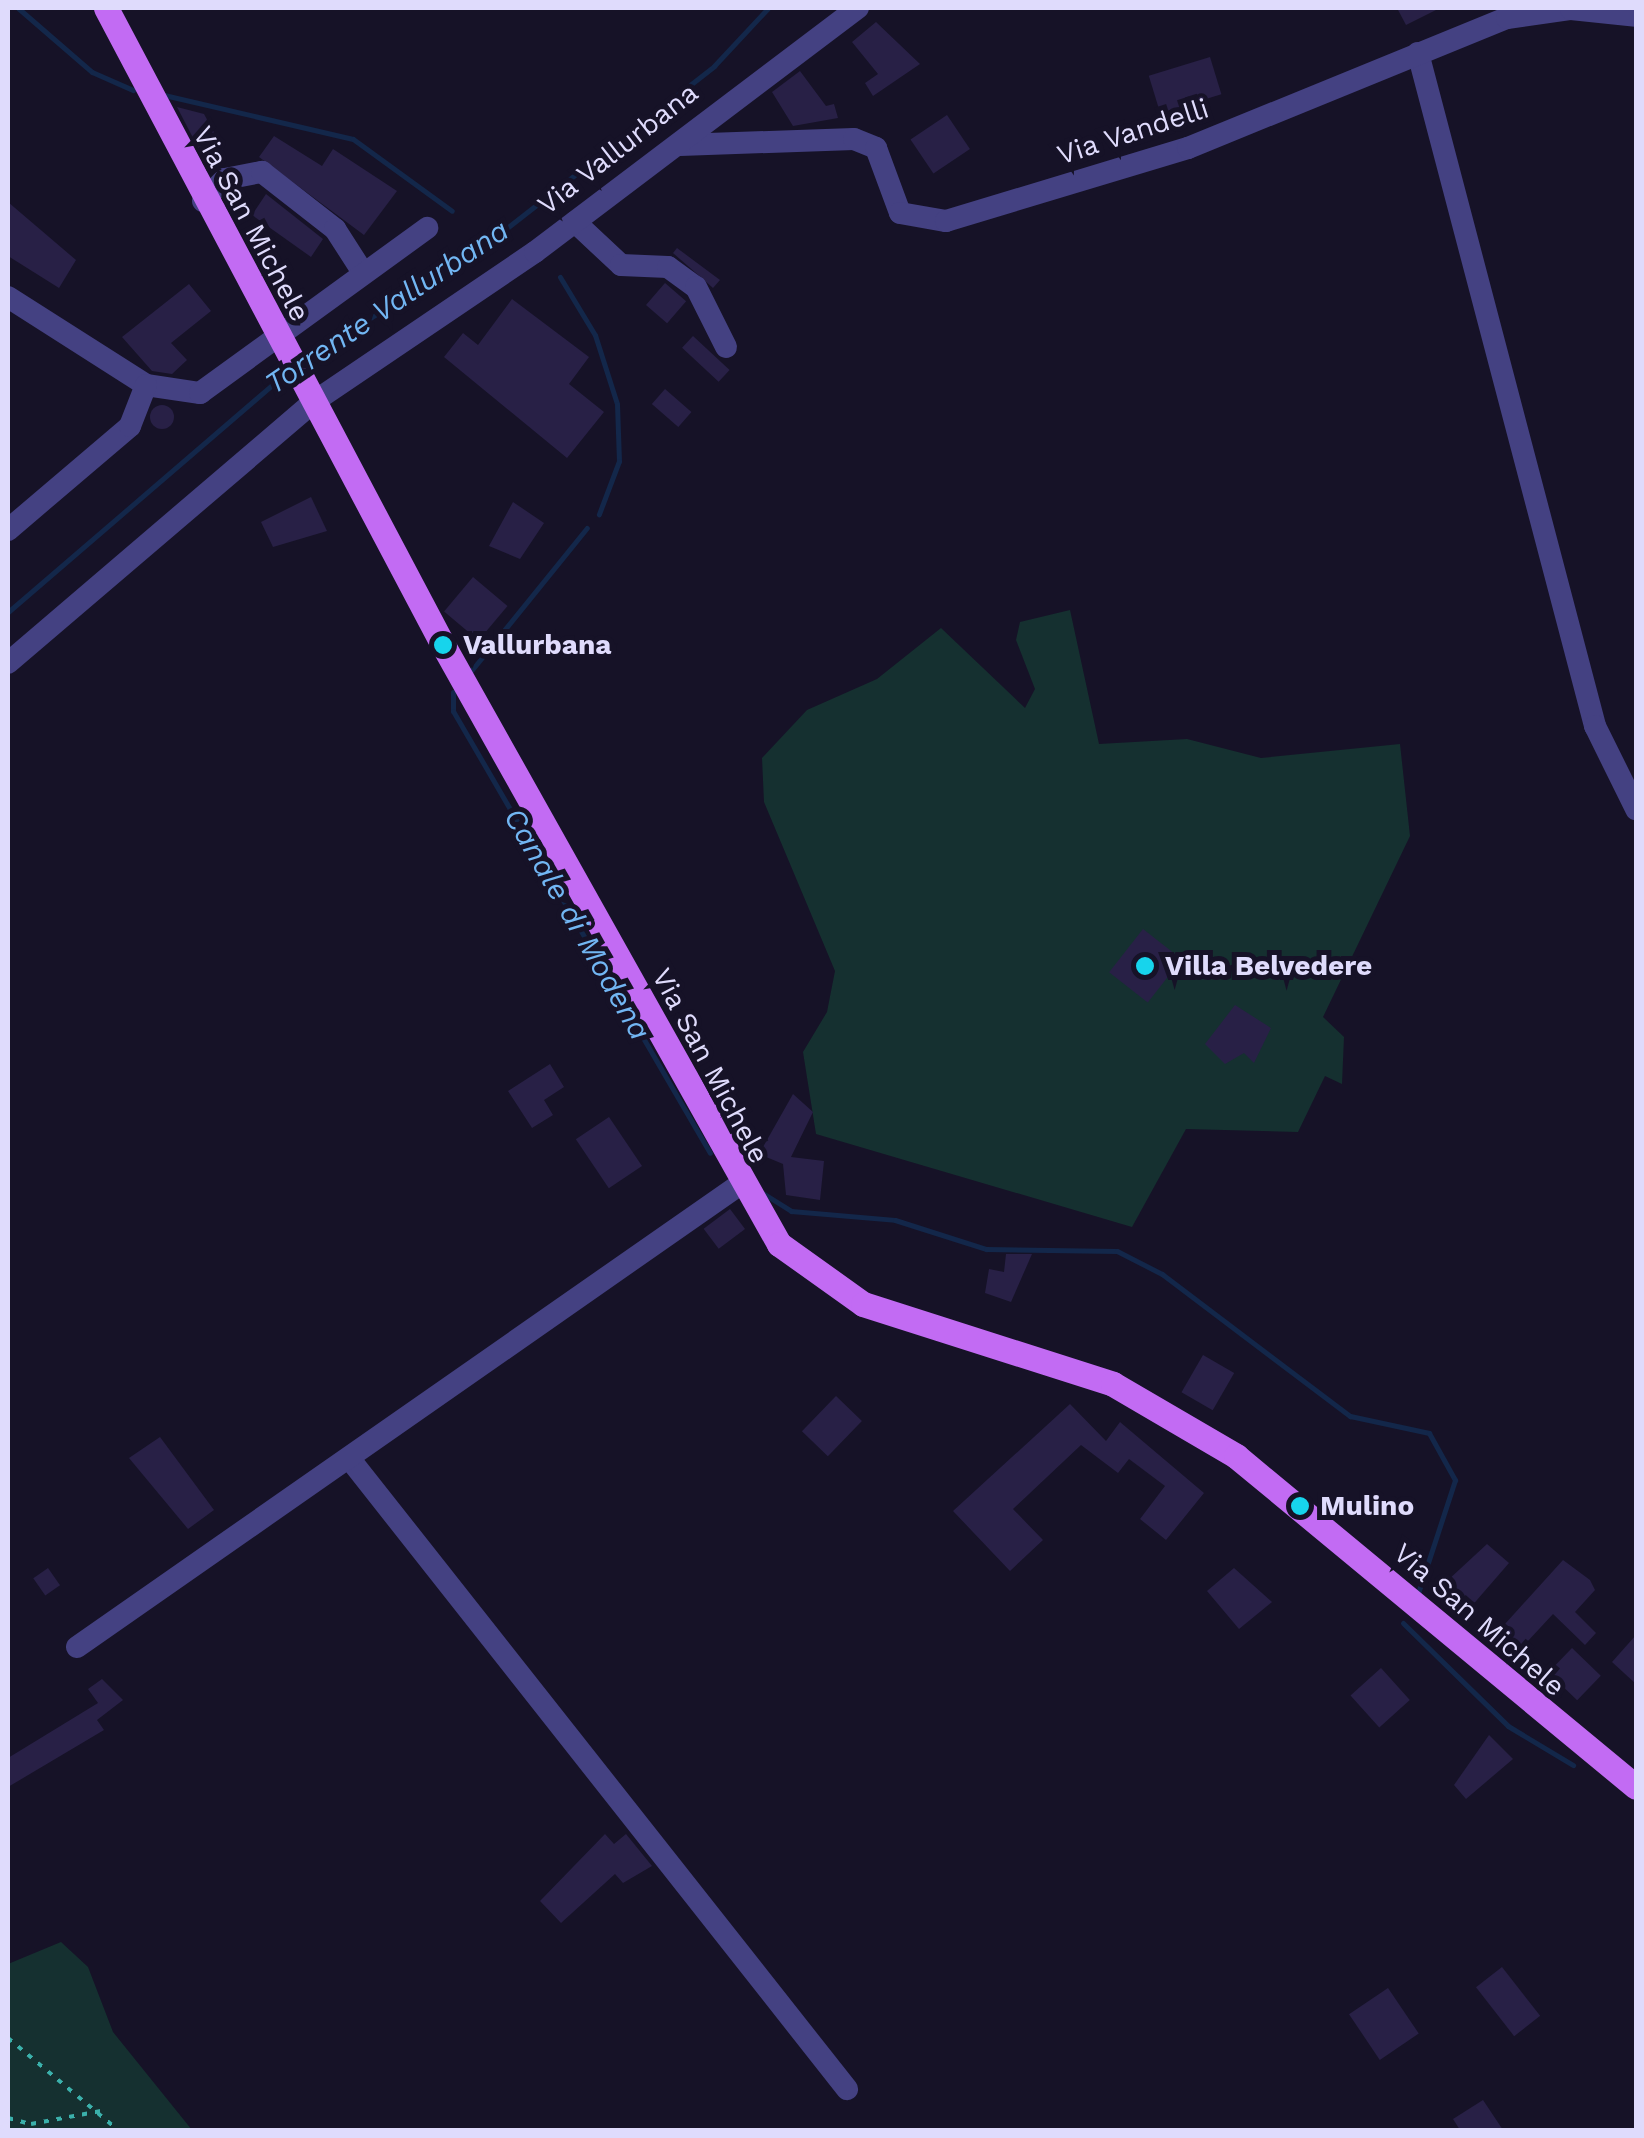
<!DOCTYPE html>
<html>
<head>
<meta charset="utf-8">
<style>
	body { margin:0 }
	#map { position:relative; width:1644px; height:2138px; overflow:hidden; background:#161227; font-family:"Work Sans",sans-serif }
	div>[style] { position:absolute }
	.green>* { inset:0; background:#153030 }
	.stream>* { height:5px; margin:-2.5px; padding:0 2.5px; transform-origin:2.5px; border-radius:2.5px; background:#13274a }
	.building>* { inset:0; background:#282046; transform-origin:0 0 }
	.round { border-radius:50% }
	.path>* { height:4px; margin-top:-2px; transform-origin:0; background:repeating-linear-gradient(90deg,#3bb0ab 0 5px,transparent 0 13px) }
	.minor>* { height:22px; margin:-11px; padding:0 11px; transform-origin:11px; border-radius:11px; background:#444182 }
	.major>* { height:25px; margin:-12.5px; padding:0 12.5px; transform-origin:12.5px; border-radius:12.5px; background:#c26bf3 }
	.dots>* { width:28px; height:28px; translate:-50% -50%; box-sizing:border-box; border:5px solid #161227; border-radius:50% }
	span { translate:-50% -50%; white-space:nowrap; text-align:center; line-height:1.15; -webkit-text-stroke:10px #161227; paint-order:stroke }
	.street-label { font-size:28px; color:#dfdbfc }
	.poi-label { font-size:28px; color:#dfdbfc; font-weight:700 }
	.left { translate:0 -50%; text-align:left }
	.water-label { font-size:30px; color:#72b6f3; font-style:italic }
	.frame { position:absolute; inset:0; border:10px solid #dfdbfc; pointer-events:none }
</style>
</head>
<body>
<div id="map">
	<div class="green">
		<div style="clip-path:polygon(1070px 610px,1099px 744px,1187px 739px,1261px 758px,1400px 744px,1410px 836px,1323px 1017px,1344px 1037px,1342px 1084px,1325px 1076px,1298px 1132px,1186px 1129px,1132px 1227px,816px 1134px,803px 1052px,827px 1012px,835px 971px,764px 802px,762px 758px,807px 710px,877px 679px,941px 628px,1025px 708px,1035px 689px,1016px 640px,1020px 622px)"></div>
		<div style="clip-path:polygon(61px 1942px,88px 1967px,113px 2032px,192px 2130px,8px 2130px,8px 1964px)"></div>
	</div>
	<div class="stream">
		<div style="left:18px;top:8px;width:98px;rotate:40.9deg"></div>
		<div style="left:92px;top:72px;width:45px;rotate:23.7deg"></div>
		<div style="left:164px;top:95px;width:194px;rotate:13.1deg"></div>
		<div style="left:353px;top:139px;width:122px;rotate:36deg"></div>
		<div style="left:560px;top:277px;width:68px;rotate:58.9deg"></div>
		<div style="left:595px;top:335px;width:72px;rotate:72.3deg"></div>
		<div style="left:617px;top:404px;width:57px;rotate:88deg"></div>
		<div style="left:619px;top:461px;width:57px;rotate:110.7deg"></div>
		<div style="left:303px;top:361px;width:221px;rotate:-32.6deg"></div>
		<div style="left:489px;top:242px;width:286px;rotate:-38deg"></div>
		<div style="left:714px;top:66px;width:79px;rotate:-47deg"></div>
		<div style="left:8px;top:612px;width:371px;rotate:-40.7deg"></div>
		<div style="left:471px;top:671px;width:184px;rotate:-51deg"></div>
		<div style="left:453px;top:692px;width:19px;rotate:90deg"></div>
		<div style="left:453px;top:711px;width:511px;rotate:59.82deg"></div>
		<div style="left:761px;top:1192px;width:36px;rotate:32deg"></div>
		<div style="left:791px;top:1211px;width:104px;rotate:4.9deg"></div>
		<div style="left:895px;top:1220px;width:96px;rotate:17.7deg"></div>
		<div style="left:986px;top:1249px;width:131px;rotate:0.9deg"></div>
		<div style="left:1117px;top:1251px;width:51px;rotate:27.1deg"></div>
		<div style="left:1162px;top:1274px;width:236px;rotate:37.1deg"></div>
		<div style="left:1350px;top:1416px;width:81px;rotate:12.1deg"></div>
		<div style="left:1429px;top:1433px;width:54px;rotate:61deg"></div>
		<div style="left:1455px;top:1480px;width:119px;rotate:108.1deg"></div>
		<div style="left:1403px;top:1623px;width:147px;rotate:44.4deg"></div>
		<div style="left:1508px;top:1726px;width:76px;rotate:31deg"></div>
	</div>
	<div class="building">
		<div style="clip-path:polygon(1397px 8px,1440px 8px,1406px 25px)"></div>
		<div style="clip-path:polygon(876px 22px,920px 64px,873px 96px,865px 83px,878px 74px,852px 42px)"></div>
		<div style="left:1210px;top:57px;width:39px;height:64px;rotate:73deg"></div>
		<div style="clip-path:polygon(800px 71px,826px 106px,834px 104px,838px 118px,793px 126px,772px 92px)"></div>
		<div style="clip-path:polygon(177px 107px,204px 114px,223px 149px,204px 159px)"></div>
		<div style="left:947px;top:115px;width:41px;height:44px;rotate:56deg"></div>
		<div style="clip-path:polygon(274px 136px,322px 166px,333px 149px,397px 191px,364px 235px,259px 157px)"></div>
		<div style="clip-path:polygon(266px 194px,323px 239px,311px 257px,252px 215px)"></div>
		<div style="clip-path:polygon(8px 202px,76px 260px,59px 288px,8px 256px)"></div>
		<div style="clip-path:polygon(677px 248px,720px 280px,713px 288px,673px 253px)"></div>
		<div style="left:665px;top:283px;width:28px;height:29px;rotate:41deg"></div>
		<div style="clip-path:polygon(189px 284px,211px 311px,171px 343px,187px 360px,172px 374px,152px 371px,122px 337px)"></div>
		<div style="clip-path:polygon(512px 299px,589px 357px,569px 384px,604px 412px,567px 458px,444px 357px,463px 333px,478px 345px)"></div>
		<div style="left:693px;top:336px;width:50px;height:16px;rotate:43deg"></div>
		<div style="left:665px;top:389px;width:35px;height:20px;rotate:41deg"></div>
		<div class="round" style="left:150px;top:405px;width:24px;height:24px"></div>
		<div style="clip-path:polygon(311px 497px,327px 531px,273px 547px,261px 522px)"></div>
		<div style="clip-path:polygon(513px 502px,544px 523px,520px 559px,489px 546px)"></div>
		<div style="left:473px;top:577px;width:45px;height:45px;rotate:40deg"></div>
		<div style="left:1143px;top:929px;width:49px;height:55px;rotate:38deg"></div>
		<div style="clip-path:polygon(1235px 1005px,1271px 1028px,1254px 1063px,1244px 1053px,1225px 1064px,1205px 1044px)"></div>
		<div style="clip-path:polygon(550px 1064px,564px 1087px,544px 1100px,553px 1115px,532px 1128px,508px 1091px)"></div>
		<div style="clip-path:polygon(793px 1094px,813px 1112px,791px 1157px,824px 1161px,820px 1200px,786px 1195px,783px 1164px,759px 1154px)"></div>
		<div style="left:609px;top:1117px;width:59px;height:40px;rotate:56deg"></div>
		<div style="left:730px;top:1209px;width:25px;height:33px;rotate:53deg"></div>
		<div style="clip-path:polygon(1006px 1254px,1032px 1254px,1011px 1302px,985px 1293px,989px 1269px,1004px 1272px)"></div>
		<div style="left:1203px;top:1355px;width:36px;height:43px;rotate:30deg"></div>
		<div style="left:836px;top:1396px;width:36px;height:49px;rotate:44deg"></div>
		<div style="clip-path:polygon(1070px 1404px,1106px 1441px,1120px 1422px,1204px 1493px,1166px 1540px,1140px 1519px,1165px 1486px,1129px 1459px,1118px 1473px,1081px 1445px,1013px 1509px,1043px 1540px,1010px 1571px,953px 1511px)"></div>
		<div style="clip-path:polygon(160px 1437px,214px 1510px,188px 1529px,129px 1458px)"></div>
		<div style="clip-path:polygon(1487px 1544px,1509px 1563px,1470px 1608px,1447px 1581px)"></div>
		<div style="clip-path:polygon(1563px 1560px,1590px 1580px,1595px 1590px,1575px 1612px,1596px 1633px,1585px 1645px,1553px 1614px,1516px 1654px,1495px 1635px)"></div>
		<div style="left:48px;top:1568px;width:21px;height:18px;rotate:55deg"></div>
		<div style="clip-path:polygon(1234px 1568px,1272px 1602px,1239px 1629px,1207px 1591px)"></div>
		<div style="clip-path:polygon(1636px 1635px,1636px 1684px,1612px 1662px)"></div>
		<div style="left:1572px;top:1648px;width:40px;height:34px;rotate:44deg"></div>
		<div style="left:1381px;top:1668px;width:43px;height:41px;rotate:48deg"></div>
		<div style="clip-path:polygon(102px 1679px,123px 1700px,97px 1720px,104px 1730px,8px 1787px,8px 1758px,98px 1703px,88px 1689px)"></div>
		<div style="clip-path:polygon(1489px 1735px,1513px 1759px,1466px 1799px,1454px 1785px)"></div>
		<div style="clip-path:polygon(605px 1834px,614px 1844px,626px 1834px,652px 1866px,623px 1883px,615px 1874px,561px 1923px,540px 1901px)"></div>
		<div style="left:1502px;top:1967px;width:62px;height:33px;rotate:52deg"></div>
		<div style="left:1388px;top:1988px;width:55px;height:47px;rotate:56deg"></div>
		<div style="clip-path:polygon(1483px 2100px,1503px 2130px,1460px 2130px,1453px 2119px)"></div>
	</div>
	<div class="path">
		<div style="left:8px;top:2038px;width:143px;rotate:39.9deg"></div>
		<div style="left:8px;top:2118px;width:24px;rotate:15deg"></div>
		<div style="left:31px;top:2124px;width:71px;rotate:-10.5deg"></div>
	</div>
	<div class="minor">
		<div style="left:1418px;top:53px;width:696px;rotate:75.26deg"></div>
		<div style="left:1595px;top:726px;width:93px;rotate:63.7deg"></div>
		<div style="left:680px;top:145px;width:174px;rotate:-2deg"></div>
		<div style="left:854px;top:139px;width:24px;rotate:22deg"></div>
		<div style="left:876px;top:148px;width:69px;rotate:69.7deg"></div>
		<div style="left:900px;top:213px;width:47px;rotate:9.9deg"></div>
		<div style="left:946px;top:221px;width:253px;rotate:-16.8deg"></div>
		<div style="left:1188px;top:148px;width:344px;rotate:-22.2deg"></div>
		<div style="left:1507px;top:18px;width:65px;rotate:-8deg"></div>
		<div style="left:1571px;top:9px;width:65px;rotate:6.1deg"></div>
		<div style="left:203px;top:201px;width:31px;rotate:-45deg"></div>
		<div style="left:225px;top:179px;width:38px;rotate:-11deg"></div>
		<div style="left:262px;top:172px;width:93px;rotate:38deg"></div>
		<div style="left:335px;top:229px;width:50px;rotate:57.3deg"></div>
		<div style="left:575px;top:222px;width:63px;rotate:43.1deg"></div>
		<div style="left:621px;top:265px;width:47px;rotate:2.4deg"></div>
		<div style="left:668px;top:267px;width:34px;rotate:36deg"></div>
		<div style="left:696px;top:287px;width:67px;rotate:63.4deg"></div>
		<div style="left:8px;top:297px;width:164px;rotate:32.5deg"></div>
		<div style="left:146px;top:385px;width:55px;rotate:8.4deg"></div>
		<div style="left:200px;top:393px;width:281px;rotate:-36deg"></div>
		<div style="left:8px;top:530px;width:160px;rotate:-40.4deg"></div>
		<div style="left:130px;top:426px;width:44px;rotate:-68.7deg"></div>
		<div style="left:8px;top:663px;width:400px;rotate:-40.5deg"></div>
		<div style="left:312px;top:403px;width:269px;rotate:-34.1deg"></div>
		<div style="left:535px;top:252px;width:405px;rotate:-37.1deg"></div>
		<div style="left:349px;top:1458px;width:804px;rotate:51.72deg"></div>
		<div style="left:77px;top:1647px;width:807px;rotate:-34.91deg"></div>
	</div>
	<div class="major">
		<div style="left:106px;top:8px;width:721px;rotate:62.12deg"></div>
		<div style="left:443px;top:645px;width:687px;rotate:60.71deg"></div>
		<div style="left:779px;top:1244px;width:103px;rotate:35.5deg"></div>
		<div style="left:863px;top:1304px;width:262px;rotate:17.7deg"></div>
		<div style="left:1113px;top:1384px;width:143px;rotate:30.3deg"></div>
		<div style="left:1236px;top:1456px;width:519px;rotate:39.61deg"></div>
	</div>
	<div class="dots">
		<div style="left:443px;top:645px;background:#17d4ec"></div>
		<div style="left:1145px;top:966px;background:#17d4ec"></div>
		<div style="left:1300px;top:1506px;background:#17d4ec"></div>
	</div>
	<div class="street-label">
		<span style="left:1133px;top:132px;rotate:-18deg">Via Vandelli</span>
		<span style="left:618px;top:149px;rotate:-38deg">Via Vallurbana</span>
		<span style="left:251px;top:224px;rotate:62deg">Via San Michele</span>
		<span style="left:710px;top:1066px;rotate:62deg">Via San Michele</span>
		<span style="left:1479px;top:1620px;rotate:41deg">Via San Michele</span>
	</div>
	<div class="poi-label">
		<span class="left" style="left:463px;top:645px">Vallurbana</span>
		<span class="left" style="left:1165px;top:966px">Villa Belvedere</span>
		<span class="left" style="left:1320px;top:1506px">Mulino</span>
	</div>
	<div class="water-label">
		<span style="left:387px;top:307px;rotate:-34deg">Torrente Vallurbana</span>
		<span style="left:577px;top:924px;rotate:60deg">Canale di Modena</span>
	</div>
	<div class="frame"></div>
</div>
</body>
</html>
